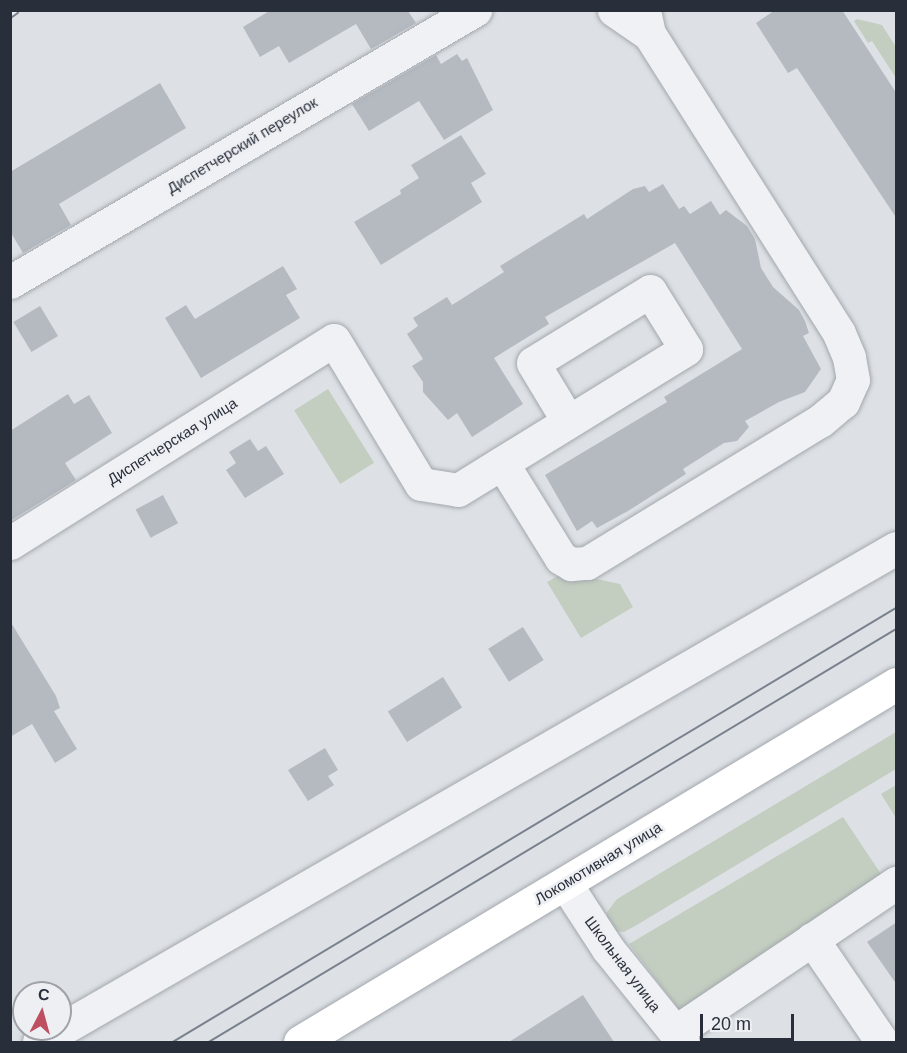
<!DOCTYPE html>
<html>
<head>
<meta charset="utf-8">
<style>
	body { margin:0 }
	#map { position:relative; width:907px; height:1053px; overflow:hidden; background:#dde1e5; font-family:Arial,sans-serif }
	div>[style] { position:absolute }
	.green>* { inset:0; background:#c3cec0; transform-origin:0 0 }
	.building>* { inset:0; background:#b5bac1; transform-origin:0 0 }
	.roads { filter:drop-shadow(0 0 2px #a3a8ae) drop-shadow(0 0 2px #a3a8ae) }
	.minor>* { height:33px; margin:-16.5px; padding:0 16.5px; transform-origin:16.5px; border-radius:16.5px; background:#f0f1f4 }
	.major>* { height:33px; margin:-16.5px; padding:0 16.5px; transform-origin:16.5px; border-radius:16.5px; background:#fff }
	.tram>* { height:1.5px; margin:-0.75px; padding:0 0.75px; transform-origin:0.75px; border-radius:0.75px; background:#79818d }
	.rail>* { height:7px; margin-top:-3.5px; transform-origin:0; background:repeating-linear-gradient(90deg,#edeff3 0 14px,#79818d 0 28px); box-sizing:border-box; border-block:2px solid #79818d }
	span { translate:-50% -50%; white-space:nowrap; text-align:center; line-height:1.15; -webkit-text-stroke:5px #edeff3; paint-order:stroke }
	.street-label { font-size:15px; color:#292f3a }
	.frame { position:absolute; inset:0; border:12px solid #292f3a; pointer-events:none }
	.north { position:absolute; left:12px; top:981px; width:60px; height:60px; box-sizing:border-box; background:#edeff3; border:2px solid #9fa2a9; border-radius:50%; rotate:6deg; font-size:16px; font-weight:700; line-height:24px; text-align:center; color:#292f3a }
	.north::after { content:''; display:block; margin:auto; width:21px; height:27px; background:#bd4f61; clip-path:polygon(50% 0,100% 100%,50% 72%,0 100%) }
	.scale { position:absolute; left:700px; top:1014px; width:94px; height:27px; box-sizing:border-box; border:3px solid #292f3a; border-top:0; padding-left:8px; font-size:18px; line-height:21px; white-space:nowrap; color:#292f3a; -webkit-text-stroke:4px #edeff3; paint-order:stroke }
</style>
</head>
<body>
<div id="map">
	<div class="green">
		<div style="clip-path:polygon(857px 19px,882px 25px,896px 47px,896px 78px,872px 41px,868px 43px,854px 21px)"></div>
		<div style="left:328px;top:389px;width:87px;height:40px;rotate:58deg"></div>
		<div style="clip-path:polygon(565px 572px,620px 584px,633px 607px,581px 638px,547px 582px)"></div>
		<div style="clip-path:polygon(896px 732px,896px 769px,635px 926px,624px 932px,614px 931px,607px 921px,607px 912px,617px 899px)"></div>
		<div style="clip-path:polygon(896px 785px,896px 818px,881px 794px)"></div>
		<div style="clip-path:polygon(843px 817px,883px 877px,679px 1010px,629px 944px)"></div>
	</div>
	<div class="building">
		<div style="clip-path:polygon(271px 10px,408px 11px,416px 23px,371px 49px,356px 24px,289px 63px,279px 46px,260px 57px,243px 27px)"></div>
		<div style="clip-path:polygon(775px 10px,842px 10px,897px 94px,897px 219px,797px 68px,788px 73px,756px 23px)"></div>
		<div style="clip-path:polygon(457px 54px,462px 61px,467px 58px,493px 110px,444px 140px,419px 101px,369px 131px,352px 104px,436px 55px,441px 64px)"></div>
		<div style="clip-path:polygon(160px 83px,186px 128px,59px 204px,71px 225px,23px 253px,10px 231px,10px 172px)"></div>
		<div style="clip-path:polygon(461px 135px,486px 174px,471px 183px,482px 202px,381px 265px,354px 222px,401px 194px,400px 190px,419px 178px,411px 165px)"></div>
		<div style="clip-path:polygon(663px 184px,679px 209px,684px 206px,690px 214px,711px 201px,720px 215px,726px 210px,747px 226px,755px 239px,761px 268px,773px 287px,799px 310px,805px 321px,809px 333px,803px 336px,821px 369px,805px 392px,779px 402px,745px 421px,749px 427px,737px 441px,724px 443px,683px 469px,686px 474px,628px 511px,597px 528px,592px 521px,577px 531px,545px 475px,667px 402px,664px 397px,742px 349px,675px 243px,545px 317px,549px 324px,494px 358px,523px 404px,472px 437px,457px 413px,448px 420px,423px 392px,423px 382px,412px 366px,423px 359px,407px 334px,418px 326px,413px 318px,447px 297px,452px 305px,504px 272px,500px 266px,584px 214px,587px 219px,633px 189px,645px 186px,649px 192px)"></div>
		<div style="clip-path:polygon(283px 266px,297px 289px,286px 295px,300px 318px,201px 378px,165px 318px,186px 305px,195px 319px)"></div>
		<div style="left:40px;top:306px;width:35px;height:31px;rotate:59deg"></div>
		<div style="clip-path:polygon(68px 394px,74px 404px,89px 395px,112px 433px,65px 463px,76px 480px,10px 521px,10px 431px)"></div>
		<div style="clip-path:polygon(250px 439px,258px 451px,266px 446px,284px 474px,245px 498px,226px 470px,236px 463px,229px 452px)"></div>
		<div style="left:163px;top:495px;width:32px;height:31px;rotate:62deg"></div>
		<div style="clip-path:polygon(10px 621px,56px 696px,60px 708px,54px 711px,77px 749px,55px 763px,32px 724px,10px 737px)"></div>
		<div style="left:523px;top:627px;width:39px;height:41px;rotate:58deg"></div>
		<div style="left:443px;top:677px;width:36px;height:65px;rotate:58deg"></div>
		<div style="clip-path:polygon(325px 748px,338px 770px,328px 776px,334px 785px,308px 801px,288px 770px)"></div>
		<div style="clip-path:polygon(897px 922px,897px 985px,867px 942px)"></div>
		<div style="clip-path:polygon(583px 995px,614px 1042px,509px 1042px)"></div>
	</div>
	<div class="roads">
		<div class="minor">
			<div style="left:614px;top:10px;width:42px;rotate:34.4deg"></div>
			<div style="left:10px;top:282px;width:539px;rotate:-30.33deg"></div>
			<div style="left:502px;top:463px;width:112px;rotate:58.2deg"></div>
			<div style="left:561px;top:558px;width:12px;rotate:31deg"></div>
			<div style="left:571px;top:564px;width:16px;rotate:-4deg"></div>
			<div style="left:587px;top:563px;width:273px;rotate:-31.4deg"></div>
			<div style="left:820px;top:421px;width:30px;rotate:-40deg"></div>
			<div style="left:843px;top:402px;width:24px;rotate:-66deg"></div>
			<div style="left:853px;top:380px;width:23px;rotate:-100deg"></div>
			<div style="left:849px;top:357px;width:26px;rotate:-113deg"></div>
			<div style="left:839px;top:333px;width:354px;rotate:-122.4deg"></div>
			<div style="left:649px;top:34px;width:25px;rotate:-102deg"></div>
			<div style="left:10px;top:543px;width:382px;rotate:-32.1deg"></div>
			<div style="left:334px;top:340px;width:168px;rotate:58.9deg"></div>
			<div style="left:421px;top:484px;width:37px;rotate:9deg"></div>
			<div style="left:458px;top:490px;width:268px;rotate:-31.7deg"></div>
			<div style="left:686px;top:349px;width:68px;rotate:-121.8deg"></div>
			<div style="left:650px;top:291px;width:137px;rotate:148.4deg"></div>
			<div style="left:533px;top:363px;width:68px;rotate:58.9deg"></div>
			<div style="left:565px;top:883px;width:79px;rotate:56.9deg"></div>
			<div style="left:608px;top:949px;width:119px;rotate:51.1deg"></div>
			<div style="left:812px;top:939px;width:125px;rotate:55.8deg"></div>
			<div style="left:675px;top:1032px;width:267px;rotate:-34deg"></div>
			<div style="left:39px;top:1042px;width:989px;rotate:-29.96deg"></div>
		</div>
		<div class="major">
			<div style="left:300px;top:1042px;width:695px;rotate:-30.99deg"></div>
		</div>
	</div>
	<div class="tram">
		<div style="left:173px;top:1042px;width:843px;rotate:-30.98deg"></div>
		<div style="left:209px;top:1042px;width:802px;rotate:-31.01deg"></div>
	</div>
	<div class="rail">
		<div style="left:10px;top:15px;width:9px;rotate:-36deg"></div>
	</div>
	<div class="street-label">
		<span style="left:242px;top:145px;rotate:-31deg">Диспетчерский переулок</span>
		<span style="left:172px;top:441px;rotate:-32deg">Диспетчерская улица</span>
		<span style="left:598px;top:863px;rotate:-31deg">Локомотивная улица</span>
		<span style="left:623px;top:964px;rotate:53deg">Школьная улица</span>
	</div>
	<div class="frame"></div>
	<div class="north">С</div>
	<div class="scale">20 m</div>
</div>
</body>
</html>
